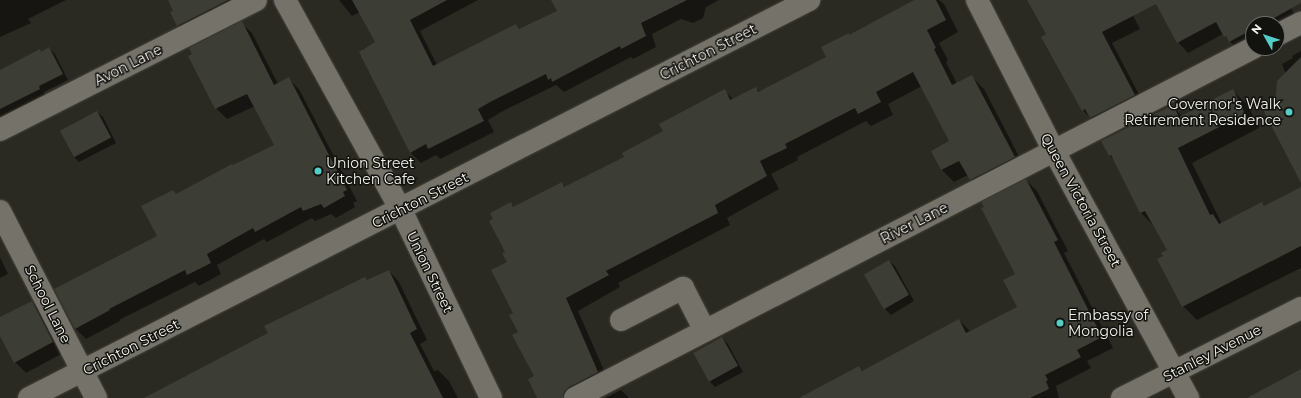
<!DOCTYPE html>
<html>
<head>
<meta charset="utf-8">
<style>
	body { margin:0 }
	#map { position:relative; width:1301px; height:398px; overflow:hidden; background:#2a2922; font-family:Montserrat,sans-serif }
	div>[style] { position:absolute }
	.shadow>* { inset:0; background:#0007 }
	.building>* { inset:0; background:#3c3e36; transform-origin:0 0 }
	.roads { filter:drop-shadow(0 0 1px #44443d) drop-shadow(0 0 1px #44443d) }
	.minor>* { height:22px; margin:-11px; padding:0 11px; transform-origin:11px; border-radius:11px; background:#747269 }
	.dots>* { width:11px; height:11px; translate:-50% -50%; box-sizing:border-box; border:2px solid #12120e; border-radius:50% }
	span { translate:-50% -50%; white-space:nowrap; text-align:center; line-height:1.15; -webkit-text-stroke:3px #12120e; paint-order:stroke }
	.street-label { font-size:14px; color:#f4f3ee }
	.poi-label { font-size:14px; color:#f4f3ee }
	.right { translate:-100% -50%; text-align:right }
	.left { translate:0 -50%; text-align:left }
	.north { position:absolute; left:1245px; top:16px; width:40px; height:40px; box-sizing:border-box; background:#12120e; border:1px solid #6c6c68; border-radius:50%; rotate:309deg; font-size:11px; font-weight:700; line-height:16px; text-align:center; color:#f4f3ee }
	.north::after { content:''; display:block; margin:auto; width:14px; height:18px; background:#54cdc7; clip-path:polygon(50% 0,100% 100%,50% 72%,0 100%) }
</style>
</head>
<body>
<div id="map">
	<div class="shadow">
		<div style="clip-path:polygon(0 0,66px 0,28px 19px,31px 23px,0 37px)"></div>
		<div style="clip-path:polygon(172px 0,245px 0,189px 36px,178px 25px)"></div>
		<div style="clip-path:polygon(339px 0,478px 0,420px 31px,437px 65px,516px 25px,520px 30px,558px 12px,552px 0,719px 0,706px 7px,703px 18px,693px 23px,681px 19px,652px 34px,656px 47px,633px 59px,631px 57px,564px 92px,556px 85px,503px 111px,488px 120px,494px 132px,440px 159px,436px 155px,421px 163px,410px 152px,363px 49px,376px 43px,360px 12px,352px 16px)"></div>
		<div style="clip-path:polygon(917px 0,939px 0,944px 4px,958px 32px,939px 43px,948px 60px,946px 62px,957px 84px,971px 76px,984px 89px,1026px 170px,983px 192px,968px 175px,954px 182px,942px 170px,932px 151px,950px 141px,922px 86px,888px 104px,893px 115px,871px 126px,866px 121px,797px 157px,798px 160px,771px 174px,779px 189px,727px 218px,730px 225px,618px 283px,620px 287px,578px 311px,610px 384px,586px 398px,539px 398px,536px 376px,515px 313px,506px 252px,494px 219px,511px 204px,515px 208px,561px 183px,566px 188px,625px 157px,724px 91px,734px 100px,756px 89px,760px 92px,828px 58px,850px 36px)"></div>
		<div style="clip-path:polygon(1028px 0,1121px 0,1129px 8px,1140px 29px,1112px 43px,1145px 106px,1093px 121px,1083px 110px,1047px 34px)"></div>
		<div style="clip-path:polygon(1155px 0,1287px 0,1295px 16px,1277px 24px,1253px 24px,1253px 45px,1236px 48px,1223px 34px,1188px 53px,1178px 42px)"></div>
		<div style="clip-path:polygon(241px 23px,252px 33px,278px 84px,288px 78px,299px 89px,357px 201px,353px 203px,355px 207px,336px 218px,331px 214px,315px 221px,312px 218px,267px 242px,264px 239px,217px 265px,221px 274px,199px 286px,195px 282px,119px 320px,120px 321px,86px 339px,75px 328px,158px 236px,173px 191px,177px 195px,275px 146px,255px 106px,227px 119px,216px 108px)"></div>
		<div style="clip-path:polygon(49px 48px,55px 54px,68px 80px,44px 92px,45px 95px,20px 108px,21px 111px,0 120px,0 85px)"></div>
		<div style="clip-path:polygon(1301px 51px,1301px 181px,1277px 95px,1286px 74px,1282px 64px,1293px 58px,1292px 56px)"></div>
		<div style="clip-path:polygon(1232px 90px,1247px 104px,1259px 128px,1192px 163px,1222px 224px,1262px 203px,1265px 206px,1301px 188px,1301px 268px,1197px 320px,1183px 306px,1165px 256px,1168px 251px,1155px 227px,1141px 213px,1115px 161px,1110px 156px,1102px 141px,1172px 106px,1182px 116px)"></div>
		<div style="clip-path:polygon(97px 112px,103px 117px,116px 143px,79px 162px,73px 156px)"></div>
		<div style="clip-path:polygon(1026px 180px,1037px 191px,1068px 251px,1064px 253px,1113px 348px,1087px 361px,1091px 368px,1056px 386px,1059px 398px,801px 398px,859px 367px,863px 371px,959px 320px,970px 331px,1018px 307px,1016px 274px)"></div>
		<div style="clip-path:polygon(0 257px,8px 274px,0 278px)"></div>
		<div style="clip-path:polygon(889px 261px,895px 266px,914px 301px,891px 315px,885px 309px,865px 274px)"></div>
		<div style="clip-path:polygon(389px 271px,399px 282px,427px 340px,420px 344px,434px 371px,438px 370px,449px 381px,458px 398px,147px 398px)"></div>
		<div style="clip-path:polygon(32px 302px,43px 313px,63px 353px,26px 373px,15px 362px,0 334px,0 318px)"></div>
		<div style="clip-path:polygon(722px 338px,728px 344px,743px 372px,715px 387px,709px 381px)"></div>
		<div style="clip-path:polygon(621px 390px,629px 398px,605px 398px)"></div>
	</div>
	<div class="building">
		<div style="clip-path:polygon(168px 0,228px 0,177px 26px,170px 12px,173px 11px)"></div>
		<div style="clip-path:polygon(352px 0,447px 0,410px 20px,433px 66px,516px 24px,519px 29px,557px 11px,551px 0,687px 0,641px 23px,646px 36px,621px 49px,620px 46px,552px 82px,551px 78px,548px 80px,546px 74px,492px 101px,478px 109px,484px 121px,428px 149px,426px 144px,410px 153px,359px 52px,375px 42px)"></div>
		<div style="clip-path:polygon(914px 0,936px 0,946px 20px,927px 30px,936px 48px,934px 49px,952px 85px,972px 75px,1015px 157px,970px 180px,959px 161px,941px 170px,931px 151px,949px 141px,913px 72px,876px 92px,881px 102px,858px 114px,855px 108px,785px 144px,787px 148px,760px 161px,767px 176px,715px 205px,718px 213px,606px 271px,609px 275px,566px 298px,598px 372px,569px 387px,564px 392px,563px 398px,537px 398px,528px 379px,534px 376px,512px 335px,518px 332px,509px 315px,513px 313px,491px 270px,507px 262px,502px 253px,505px 252px,489px 221px,493px 219px,490px 213px,511px 202px,513px 207px,562px 182px,564px 187px,624px 157px,622px 153px,663px 131px,659px 124px,725px 89px,730px 100px,756px 87px,758px 92px,826px 57px,821px 47px,849px 33px,849px 35px)"></div>
		<div style="clip-path:polygon(1027px 0,1301px 0,1301px 3px,1263px 24px,1253px 24px,1253px 29px,1229px 42px,1226px 36px,1224px 37px,1216px 22px,1177px 43px,1156px 4px,1102px 32px,1135px 95px,1090px 118px,1085px 109px,1082px 111px,1041px 37px,1046px 34px)"></div>
		<div style="clip-path:polygon(242px 21px,274px 85px,289px 77px,347px 190px,343px 192px,345px 196px,324px 208px,321px 204px,303px 211px,301px 207px,255px 232px,253px 228px,207px 254px,211px 263px,187px 275px,185px 270px,109px 309px,110px 310px,75px 329px,54px 289px,157px 236px,141px 206px,173px 190px,176px 194px,232px 164px,233px 165px,274px 145px,247px 94px,215px 109px,188px 56px,192px 54px,189px 48px)"></div>
		<div style="clip-path:polygon(49px 47px,63px 74px,39px 86px,40px 89px,0 109px,0 70px,40px 49px,41px 52px)"></div>
		<div style="clip-path:polygon(1301px 57px,1301px 183px,1260px 104px,1276px 95px,1277px 81px)"></div>
		<div style="clip-path:polygon(1233px 89px,1245px 114px,1178px 148px,1210px 215px,1213px 214px,1219px 224px,1262px 202px,1264px 206px,1301px 187px,1301px 246px,1182px 307px,1157px 259px,1163px 256px,1161px 253px,1167px 250px,1145px 211px,1140px 213px,1111px 155px,1109px 156px,1101px 141px,1173px 105px,1179px 117px)"></div>
		<div style="left:97px;top:111px;width:30px;height:42px;rotate:62deg"></div>
		<div style="clip-path:polygon(1026px 179px,1058px 240px,1054px 242px,1102px 337px,1077px 350px,1081px 357px,1045px 375px,1048px 380px,1046px 381px,1049px 389px,1030px 398px,799px 398px,859px 366px,862px 371px,959px 319px,966px 333px,1017px 307px,1003px 280px,1015px 274px,981px 208px,984px 207px,981px 202px)"></div>
		<div style="left:889px;top:260px;width:40px;height:29px;rotate:60deg"></div>
		<div style="clip-path:polygon(389px 270px,417px 329px,410px 333px,443px 398px,144px 398px,268px 333px,264px 326px,365px 277px,367px 280px)"></div>
		<div style="clip-path:polygon(32px 301px,53px 342px,14px 363px,0 336px,0 317px)"></div>
		<div style="left:722px;top:337px;width:33px;height:33px;rotate:61deg"></div>
		<div style="clip-path:polygon(1301px 369px,1301px 398px,1247px 398px)"></div>
	</div>
	<div class="roads">
		<div class="minor">
			<div style="left:285px;top:0;width:240px;rotate:61.1deg"></div>
			<div style="left:401px;top:210px;width:208px;rotate:64.4deg"></div>
			<div style="left:977px;top:0;width:169px;rotate:63deg"></div>
			<div style="left:1054px;top:151px;width:281px;rotate:61.5deg"></div>
			<div style="left:1277px;top:35px;width:27px;rotate:-27deg"></div>
			<div style="left:0;top:130px;width:287px;rotate:-26.9deg"></div>
			<div style="left:0;top:211px;width:210px;rotate:62.8deg"></div>
			<div style="left:621px;top:320px;width:70px;rotate:-27.3deg"></div>
			<div style="left:683px;top:288px;width:48px;rotate:62.9deg"></div>
			<div style="left:29px;top:398px;width:876px;rotate:-27.03deg"></div>
			<div style="left:575px;top:398px;width:763px;rotate:-27.3deg"></div>
			<div style="left:1122px;top:398px;width:200px;rotate:-26.7deg"></div>
		</div>
	</div>
	<div class="dots">
		<div style="left:1289px;top:112px;background:#54cdc7"></div>
		<div style="left:318px;top:171px;background:#54cdc7"></div>
		<div style="left:1060px;top:323px;background:#54cdc7"></div>
	</div>
	<div class="street-label">
		<span style="left:708px;top:52px;rotate:-27deg">Crichton Street</span>
		<span style="left:128px;top:65px;rotate:-27deg">Avon Lane</span>
		<span style="left:420px;top:200px;rotate:-27deg">Crichton Street</span>
		<span style="left:1081px;top:200px;rotate:61deg">Queen Victoria Street</span>
		<span style="left:914px;top:223px;rotate:-27deg">River Lane</span>
		<span style="left:430px;top:272px;rotate:64deg">Union Street</span>
		<span style="left:48px;top:304px;rotate:63deg">School Lane</span>
		<span style="left:131px;top:347px;rotate:-27deg">Crichton Street</span>
		<span style="left:1212px;top:353px;rotate:-27deg">Stanley Avenue</span>
	</div>
	<div class="poi-label">
		<span class="right" style="left:1281px;top:112px">Governor's Walk<br>Retirement Residence</span>
		<span class="left" style="left:326px;top:171px">Union Street<br>Kitchen Cafe</span>
		<span class="left" style="left:1068px;top:323px">Embassy of<br>Mongolia</span>
	</div>
	<div class="north">N</div>
</div>
</body>
</html>
